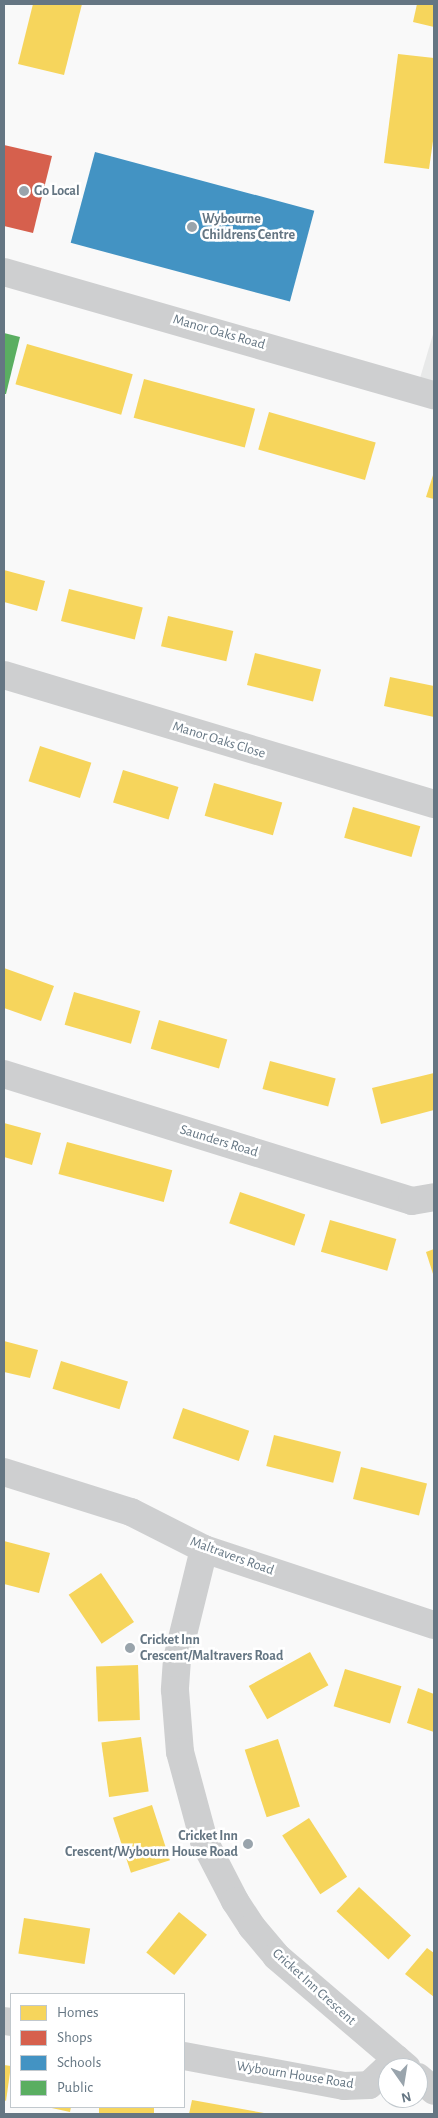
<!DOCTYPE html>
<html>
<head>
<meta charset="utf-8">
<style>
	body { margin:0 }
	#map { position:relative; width:438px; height:2118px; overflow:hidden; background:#f9f9f9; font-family:"Alegreya Sans",sans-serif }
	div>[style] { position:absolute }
	.built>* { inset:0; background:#e8e9e9 }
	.homes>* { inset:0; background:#f6d55c; transform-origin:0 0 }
	.shops>* { inset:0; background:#d6604d }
	.schools>* { inset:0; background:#4393c3; transform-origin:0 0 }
	.public>* { inset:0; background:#5aae61 }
	.street>* { height:28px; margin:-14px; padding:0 14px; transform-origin:14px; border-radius:14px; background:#cecfd0 }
	.dots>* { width:14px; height:14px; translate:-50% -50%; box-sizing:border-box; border:2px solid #fff; border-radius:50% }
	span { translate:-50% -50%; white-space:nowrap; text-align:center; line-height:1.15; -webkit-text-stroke:5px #fff; paint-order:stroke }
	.poi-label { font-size:14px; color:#657683; font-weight:700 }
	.left { translate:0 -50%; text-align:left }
	.right { translate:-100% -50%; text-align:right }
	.street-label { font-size:14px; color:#657683 }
	.frame { position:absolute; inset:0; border:5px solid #657683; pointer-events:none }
	.legend { position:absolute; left:10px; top:1993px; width:175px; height:115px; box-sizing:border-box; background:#fff; border:1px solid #c1c8cd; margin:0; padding:6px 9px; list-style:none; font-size:15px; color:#657683 }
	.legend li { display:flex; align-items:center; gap:10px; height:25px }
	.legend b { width:25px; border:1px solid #c1c8cd }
	.north { position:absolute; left:378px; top:2058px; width:50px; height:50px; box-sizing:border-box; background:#fff; border:1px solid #c1c8cd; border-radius:50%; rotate:167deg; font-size:14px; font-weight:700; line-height:20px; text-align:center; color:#657683 }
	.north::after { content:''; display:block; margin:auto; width:18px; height:22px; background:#99a4ac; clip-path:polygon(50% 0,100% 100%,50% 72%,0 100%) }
</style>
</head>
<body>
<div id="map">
	<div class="built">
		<div style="clip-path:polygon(434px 331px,434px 383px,420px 378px)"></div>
	</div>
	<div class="homes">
		<div style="clip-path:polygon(33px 4px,82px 4px,64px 75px,18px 64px)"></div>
		<div style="clip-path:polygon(417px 4px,434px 4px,434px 27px,413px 22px)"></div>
		<div style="clip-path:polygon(398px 54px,434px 58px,434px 134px,429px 169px,384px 163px)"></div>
		<div style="left:27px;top:344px;width:110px;height:42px;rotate:16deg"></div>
		<div style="left:144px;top:379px;width:115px;height:40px;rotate:15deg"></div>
		<div style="left:269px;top:412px;width:111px;height:39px;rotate:16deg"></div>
		<div style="clip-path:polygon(434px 472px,434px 499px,426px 497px)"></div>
		<div style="clip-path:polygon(4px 570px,45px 581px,37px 611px,4px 602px)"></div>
		<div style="left:69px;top:589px;width:76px;height:33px;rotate:14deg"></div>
		<div style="left:168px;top:616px;width:67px;height:31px;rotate:13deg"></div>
		<div style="left:255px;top:653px;width:68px;height:33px;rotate:14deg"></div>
		<div style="clip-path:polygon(390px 677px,434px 686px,434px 717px,384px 706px)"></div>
		<div style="left:40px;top:746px;width:54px;height:37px;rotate:18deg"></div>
		<div style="left:123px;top:770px;width:58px;height:34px;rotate:17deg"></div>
		<div style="left:214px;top:783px;width:71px;height:34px;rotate:16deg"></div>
		<div style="left:353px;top:807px;width:70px;height:32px;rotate:16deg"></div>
		<div style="clip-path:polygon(4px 968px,54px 986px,41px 1021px,4px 1008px)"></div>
		<div style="left:74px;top:992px;width:69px;height:34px;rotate:16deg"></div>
		<div style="left:159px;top:1020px;width:71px;height:30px;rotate:16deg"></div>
		<div style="left:270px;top:1061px;width:68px;height:29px;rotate:15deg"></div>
		<div style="clip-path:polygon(434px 1073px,434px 1110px,381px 1124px,372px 1088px)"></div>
		<div style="clip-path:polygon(4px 1123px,41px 1133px,32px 1165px,4px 1157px)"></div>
		<div style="left:67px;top:1142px;width:109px;height:33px;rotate:15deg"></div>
		<div style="left:240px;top:1192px;width:69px;height:33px;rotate:19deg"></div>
		<div style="left:330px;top:1220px;width:69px;height:33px;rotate:16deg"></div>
		<div style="clip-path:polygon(434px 1249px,434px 1277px,426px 1252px)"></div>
		<div style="clip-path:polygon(4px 1341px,38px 1350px,30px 1378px,4px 1372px)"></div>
		<div style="left:61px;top:1361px;width:70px;height:29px;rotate:17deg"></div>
		<div style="left:183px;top:1408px;width:70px;height:32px;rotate:19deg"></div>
		<div style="left:274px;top:1435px;width:69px;height:32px;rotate:14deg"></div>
		<div style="left:361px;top:1467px;width:68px;height:33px;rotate:14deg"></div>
		<div style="clip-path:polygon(4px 1541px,50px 1553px,39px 1593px,4px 1584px)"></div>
		<div style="left:101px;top:1573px;width:59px;height:39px;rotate:56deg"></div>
		<div style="left:310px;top:1652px;width:38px;height:70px;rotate:61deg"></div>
		<div style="left:138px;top:1665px;width:55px;height:42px;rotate:88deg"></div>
		<div style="left:345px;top:1669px;width:59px;height:39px;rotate:17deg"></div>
		<div style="clip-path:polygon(418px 1688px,434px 1694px,434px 1732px,407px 1723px)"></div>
		<div style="left:141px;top:1737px;width:55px;height:40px;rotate:82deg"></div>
		<div style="left:278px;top:1739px;width:71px;height:35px;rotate:72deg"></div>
		<div style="left:152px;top:1805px;width:58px;height:41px;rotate:72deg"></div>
		<div style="left:309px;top:1818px;width:70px;height:32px;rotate:57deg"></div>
		<div style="left:359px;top:1887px;width:71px;height:33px;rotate:43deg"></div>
		<div style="left:179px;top:1912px;width:36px;height:52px;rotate:39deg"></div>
		<div style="left:24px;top:1918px;width:67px;height:36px;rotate:9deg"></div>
		<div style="clip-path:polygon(427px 1948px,434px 1953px,434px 1997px,405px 1974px)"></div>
		<div style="left:4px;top:2065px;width:7px;height:35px;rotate:8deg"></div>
		<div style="clip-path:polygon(192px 2100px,264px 2113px,264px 2114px,189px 2114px)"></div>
		<div style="clip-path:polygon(47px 2107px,71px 2107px,70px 2112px)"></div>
		<div style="left:99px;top:2107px;width:55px;height:7px"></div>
	</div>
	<div class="shops">
		<div style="clip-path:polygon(4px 145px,52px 156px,33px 233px,4px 226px)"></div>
	</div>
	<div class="schools">
		<div style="left:95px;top:152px;width:227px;height:94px;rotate:15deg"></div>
	</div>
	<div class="public">
		<div style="clip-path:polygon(4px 333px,20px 337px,6px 394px,4px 394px)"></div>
	</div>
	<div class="street">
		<div style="left:4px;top:272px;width:447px;rotate:16deg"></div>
		<div style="left:4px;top:675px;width:449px;rotate:16.7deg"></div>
		<div style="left:4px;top:1074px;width:427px;rotate:17.3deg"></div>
		<div style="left:412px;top:1201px;width:22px;rotate:-10deg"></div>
		<div style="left:4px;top:1472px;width:133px;rotate:17.5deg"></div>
		<div style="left:131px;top:1512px;width:82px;rotate:26.9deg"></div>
		<div style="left:204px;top:1549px;width:242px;rotate:18.3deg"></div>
		<div style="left:204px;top:1549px;width:113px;rotate:103.8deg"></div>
		<div style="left:177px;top:1659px;width:31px;rotate:94deg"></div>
		<div style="left:175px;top:1690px;width:62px;rotate:85.4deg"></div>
		<div style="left:180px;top:1752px;width:92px;rotate:74.9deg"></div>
		<div style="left:204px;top:1841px;width:68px;rotate:62.7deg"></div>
		<div style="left:235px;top:1901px;width:31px;rotate:57deg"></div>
		<div style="left:252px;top:1927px;width:38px;rotate:50deg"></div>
		<div style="left:276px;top:1956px;width:172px;rotate:40.5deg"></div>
		<div style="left:4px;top:2021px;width:7px;rotate:8deg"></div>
		<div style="left:184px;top:2056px;width:163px;rotate:10.6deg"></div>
		<div style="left:344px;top:2086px;width:25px;rotate:-2deg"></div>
		<div style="left:369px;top:2085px;width:38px;rotate:-43deg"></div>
		<div style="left:418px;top:2077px;width:21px;rotate:41deg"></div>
	</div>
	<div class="dots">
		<div style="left:24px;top:191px;background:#99a4ac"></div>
		<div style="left:192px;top:227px;background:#99a4ac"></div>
		<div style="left:130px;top:1648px;background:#99a4ac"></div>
		<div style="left:248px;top:1844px;background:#99a4ac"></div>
	</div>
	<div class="poi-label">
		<span class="left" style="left:34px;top:191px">Go Local</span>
		<span class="left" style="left:202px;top:227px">Wybourne<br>Childrens Centre</span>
		<span class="left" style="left:140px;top:1648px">Cricket Inn<br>Crescent/Maltravers Road</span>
		<span class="right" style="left:238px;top:1844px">Cricket Inn<br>Crescent/Wybourn House Road</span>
	</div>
	<div class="street-label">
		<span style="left:219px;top:332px;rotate:16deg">Manor Oaks Road</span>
		<span style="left:219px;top:740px;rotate:17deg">Manor Oaks Close</span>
		<span style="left:219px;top:1141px;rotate:17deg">Saunders Road</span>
		<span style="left:232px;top:1556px;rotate:20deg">Maltravers Road</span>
		<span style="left:314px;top:1987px;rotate:42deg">Cricket Inn Crescent</span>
		<span style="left:295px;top:2075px;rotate:9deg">Wybourn House Road</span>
	</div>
	<div class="frame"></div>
	<ul class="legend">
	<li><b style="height:14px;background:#f6d55c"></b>Homes</li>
	<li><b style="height:14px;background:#d6604d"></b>Shops</li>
	<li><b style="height:14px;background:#4393c3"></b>Schools</li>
	<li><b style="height:14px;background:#5aae61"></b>Public</li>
	</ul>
	<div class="north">N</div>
</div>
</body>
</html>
